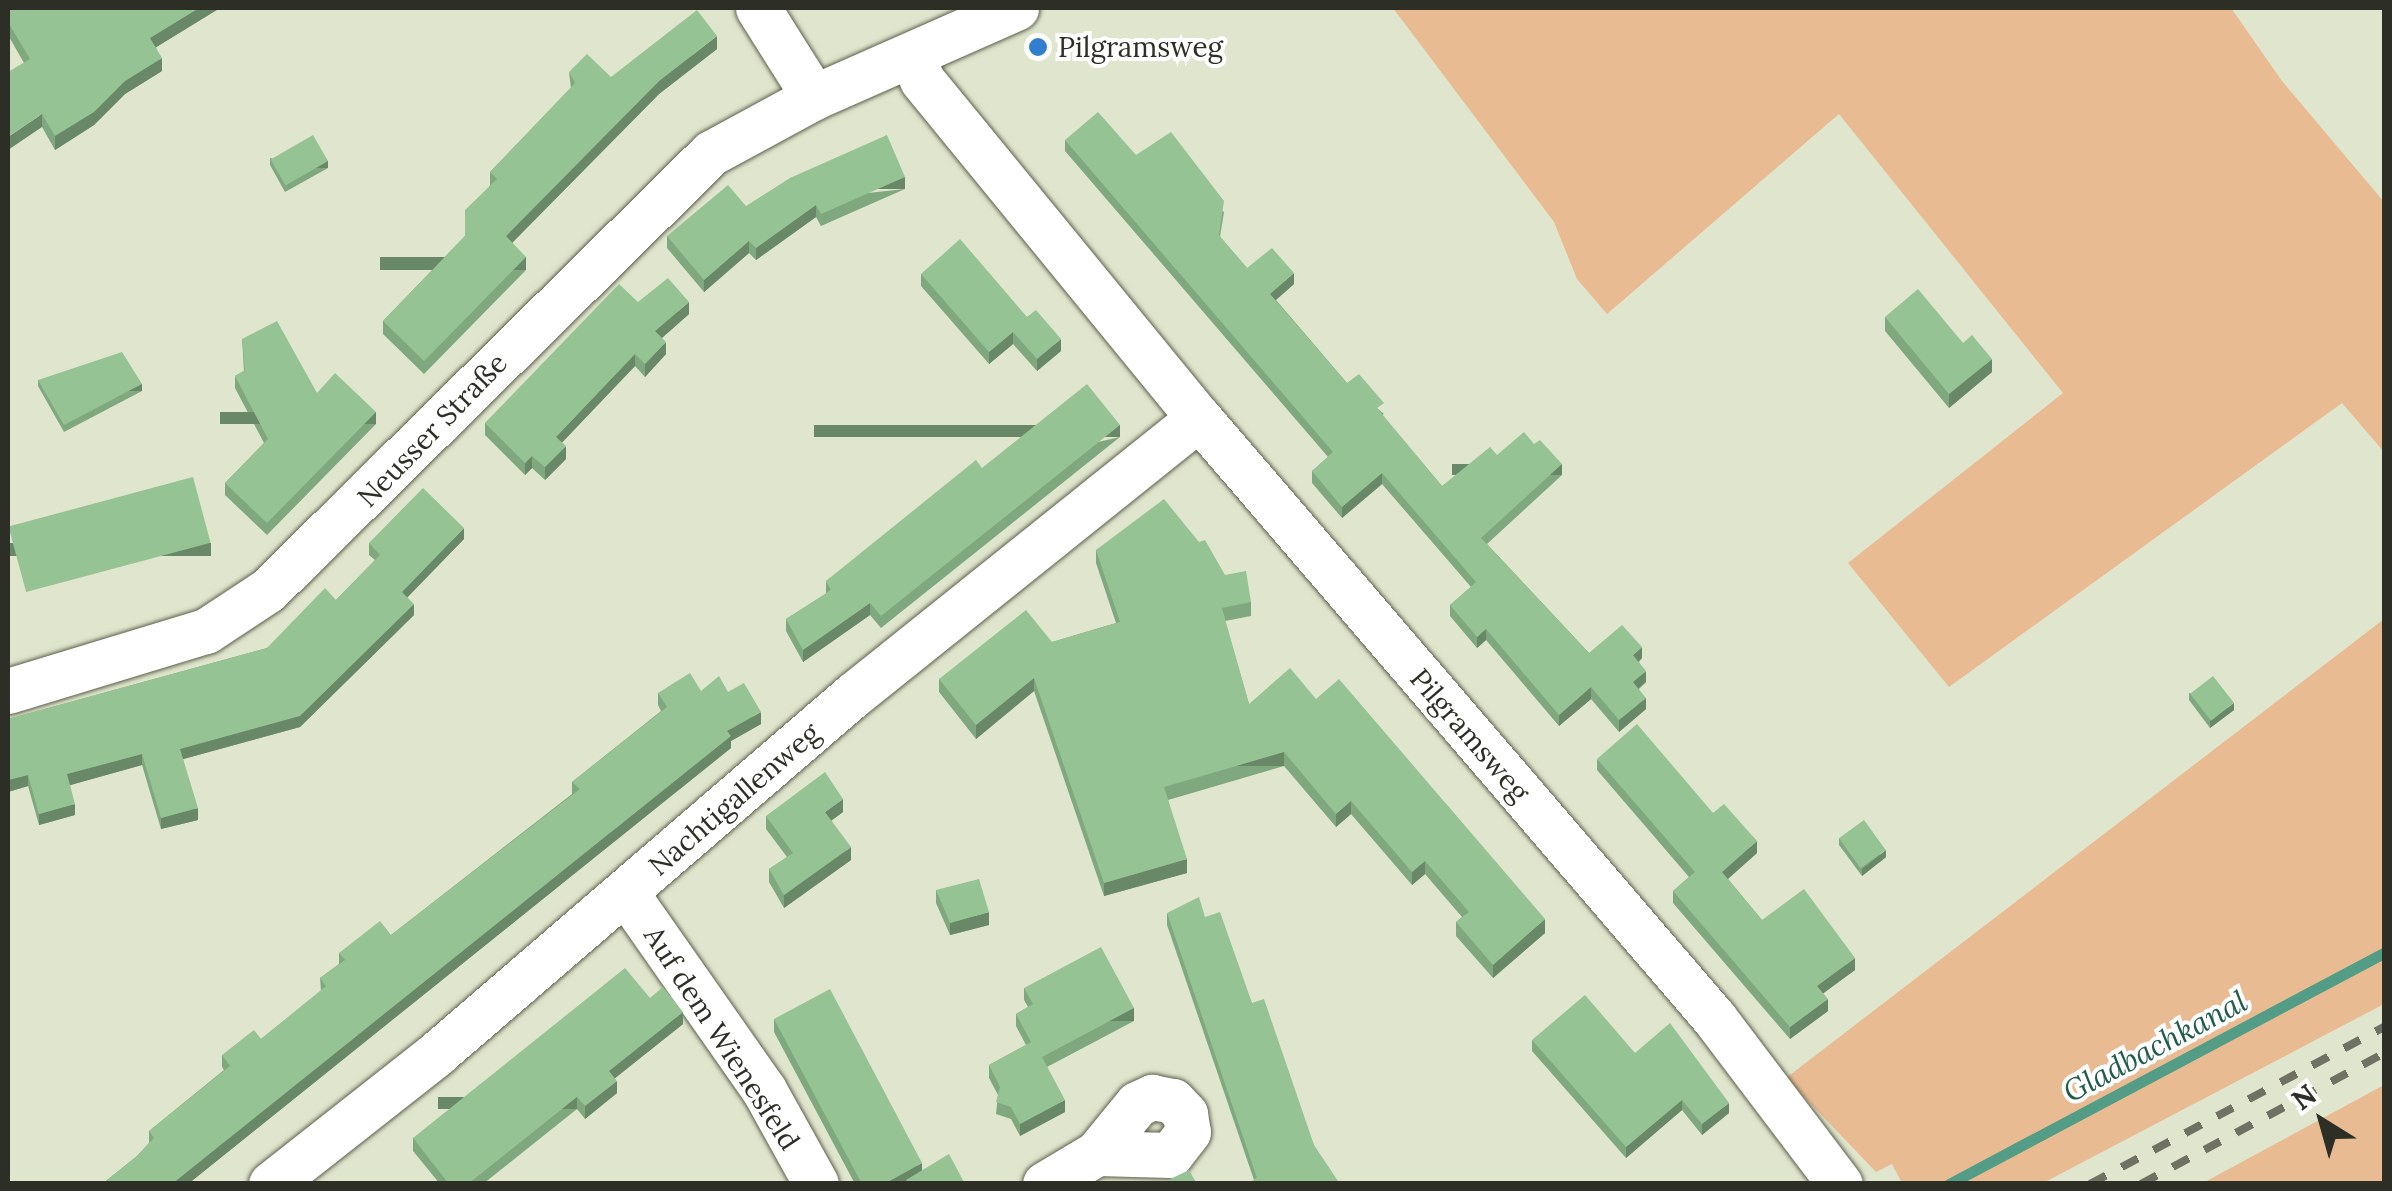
<!DOCTYPE html>
<html>
<head>
<meta charset="utf-8">
<style>
	body { margin:0 }
	#map { position:relative; width:2392px; height:1191px; overflow:hidden; background:#e0e5cd; font-family:Lora,serif }
	div>[style] { position:absolute }
	.green>* { inset:0; background:#e9bb93 }
	.stream>* { height:11px; margin:-5.5px; padding:0 5.5px; transform-origin:5.5px; border-radius:5.5px; background:#539c85 }
	.roads { filter:drop-shadow(0 0 2px #5b604b) drop-shadow(0 0 2px #5b604b) }
	.minor>* { height:45px; margin:-22.5px; padding:0 22.5px; transform-origin:22.5px; border-radius:22.5px; background:#fff }
	.rail>* { height:8px; margin-top:-4px; transform-origin:0; background:repeating-linear-gradient(90deg,#6f7163 0 18px,transparent 0 36px) }
	.wall>* { inset:0; background:#80a87f }
	.shaded-wall>* { inset:0; background:#688868; transform-origin:0 0 }
	.building>* { inset:0; background:#95c394; transform-origin:0 0 }
	.dots>* { width:28px; height:28px; translate:-50% -50%; box-sizing:border-box; border:5px solid #fff; border-radius:50% }
	span { translate:-50% -50%; white-space:nowrap; text-align:center; line-height:1.15; -webkit-text-stroke:8px #fff; paint-order:stroke }
	.poi-label { font-size:28px; color:#2d2e25 }
	.left { translate:0 -50%; text-align:left }
	.street-label { font-size:28px; color:#2d2e25 }
	.water-label { font-size:30px; color:#215b4a; font-style:italic }
	.frame { position:absolute; inset:0; border:10px solid #2d2e25; pointer-events:none }
	.north { position:absolute; left:2272px; top:1071px; width:100px; height:100px; -webkit-text-stroke:8px #fff; paint-order:stroke; rotate:323deg; font-size:28px; font-weight:700; line-height:40px; text-align:center; color:#2d2e25 }
	.north::after { content:''; display:block; margin:auto; width:35px; height:45px; background:#2d2e25; clip-path:polygon(50% 0,100% 100%,50% 72%,0 100%) }
</style>
</head>
<body>
<div id="map">
	<div class="green">
		<div style="clip-path:polygon(1393px 8px,2231px 8px,2282px 81px,2384px 202px,2384px 452px,2342px 403px,1949px 687px,1848px 563px,2063px 393px,1839px 114px,1607px 314px,1577px 279px,1554px 222px)"></div>
		<div style="clip-path:polygon(2384px 619px,2384px 1004px,2043px 1183px,1902px 1183px,1892px 1164px,1876px 1172px,1786px 1078px)"></div>
		<div style="clip-path:polygon(2384px 1085px,2384px 1183px,2203px 1183px)"></div>
	</div>
	<div class="stream">
		<div style="left:1949px;top:1184px;width:493px;rotate:-28deg"></div>
	</div>
	<div class="roads">
		<div class="minor">
			<div style="left:758px;top:8px;width:105px;rotate:57.8deg"></div>
			<div style="left:911px;top:55px;width:27px;rotate:66deg"></div>
			<div style="left:922px;top:80px;width:437px;rotate:50.7deg"></div>
			<div style="left:1199px;top:418px;width:792px;rotate:49.35deg"></div>
			<div style="left:1715px;top:1019px;width:207px;rotate:52.9deg"></div>
			<div style="left:8px;top:691px;width:207px;rotate:-16.9deg"></div>
			<div style="left:206px;top:631px;width:74px;rotate:-33.5deg"></div>
			<div style="left:268px;top:590px;width:622px;rotate:-44.61deg"></div>
			<div style="left:711px;top:153px;width:117px;rotate:-28.5deg"></div>
			<div style="left:814px;top:97px;width:221px;rotate:-23.8deg"></div>
			<div style="left:626px;top:893px;width:241px;rotate:55deg"></div>
			<div style="left:764px;top:1090px;width:107px;rotate:61deg"></div>
			<div style="left:271px;top:1184px;width:210px;rotate:-38.2deg"></div>
			<div style="left:436px;top:1054px;width:550px;rotate:-40.73deg"></div>
			<div style="left:853px;top:695px;width:443px;rotate:-38.7deg"></div>
			<div style="left:1045px;top:1184px;width:61px;rotate:-30.8deg"></div>
			<div style="left:1097px;top:1153px;width:63px;rotate:-50.8deg"></div>
			<div style="left:1137px;top:1104px;width:17px;rotate:-25deg"></div>
			<div style="left:1152px;top:1097px;width:21px;rotate:11deg"></div>
			<div style="left:1173px;top:1101px;width:18px;rotate:47deg"></div>
			<div style="left:1185px;top:1114px;width:18px;rotate:81deg"></div>
			<div style="left:1188px;top:1132px;width:29px;rotate:128deg"></div>
			<div style="left:1170px;top:1155px;width:73px;rotate:-178.4deg"></div>
		</div>
	</div>
	<div class="rail">
		<div style="left:2090px;top:1184px;width:333px;rotate:-28.1deg"></div>
		<div style="left:2141px;top:1184px;width:276px;rotate:-28.3deg"></div>
	</div>
	<div class="wall">
		<div style="clip-path:polygon(11px 8px,220px 8px,156px 47px,162px 71px,125px 94px,94px 125px,55px 150px,42px 127px,24px 63px,8px 35px,8px 10px)"></div>
		<div style="clip-path:polygon(717px 49px,659px 94px,512px 243px,526px 270px,424px 374px,383px 334px,383px 321px,465px 236px,490px 185px,490px 172px,571px 88px,569px 72px,611px 77px)"></div>
		<div style="clip-path:polygon(1065px 140px,1136px 155px,1224px 212px,1220px 237px,1247px 268px,1294px 284px,1276px 300px,1347px 383px,1384px 414px,1382px 415px,1442px 486px,1497px 455px,1562px 475px,1487px 544px,1589px 653px,1642px 658px,1639px 662px,1646px 682px,1639px 689px,1646px 709px,1619px 732px,1591px 699px,1559px 726px,1486px 640px,1477px 648px,1450px 616px,1450px 605px,1471px 587px,1382px 484px,1342px 518px,1312px 483px,1312px 471px,1328px 457px,1065px 151px)"></div>
		<div style="clip-path:polygon(270px 158px,328px 168px,285px 192px,270px 165px)"></div>
		<div style="clip-path:polygon(905px 189px,821px 226px,816px 217px,756px 260px,749px 253px,704px 292px,667px 248px,667px 236px,746px 206px)"></div>
		<div style="clip-path:polygon(921px 274px,1027px 317px,1061px 351px,1037px 371px,1013px 344px,989px 364px,921px 286px)"></div>
		<div style="clip-path:polygon(638px 302px,689px 314px,662px 338px,666px 354px,645px 377px,635px 366px,562px 442px,566px 459px,545px 480px,532px 468px,525px 475px,485px 435px,485px 423px)"></div>
		<div style="clip-path:polygon(1885px 317px,1963px 343px,1992px 372px,1949px 408px,1885px 331px)"></div>
		<div style="clip-path:polygon(242px 339px,317px 393px,376px 424px,267px 535px,225px 495px,225px 483px,264px 443px,235px 388px,235px 376px,244px 371px)"></div>
		<div style="clip-path:polygon(38px 380px,142px 391px,64px 432px,38px 386px)"></div>
		<div style="clip-path:polygon(1120px 437px,881px 628px,870px 615px,803px 662px,786px 631px,786px 619px,826px 594px,826px 581px,982px 468px)"></div>
		<div style="clip-path:polygon(464px 539px,407px 597px,414px 615px,300px 727px,183px 759px,198px 820px,161px 829px,142px 765px,70px 785px,75px 815px,39px 825px,28px 786px,8px 792px,8px 719px,267px 648px,336px 600px,375px 560px,369px 555px,369px 543px)"></div>
		<div style="clip-path:polygon(1096px 550px,1225px 575px,1251px 602px,1251px 616px,1225px 621px,1249px 704px,1316px 699px,1545px 933px,1493px 978px,1456px 936px,1456px 922px,1462px 917px,1425px 874px,1412px 885px,1351px 814px,1336px 827px,1284px 766px,1168px 800px,1187px 873px,1104px 896px,1034px 691px,976px 739px,939px 692px,939px 679px,1052px 642px,1116px 623px,1096px 563px)"></div>
		<div style="clip-path:polygon(701px 691px,728px 692px,761px 724px,731px 741px,731px 748px,188px 1184px,102px 1184px,137px 1156px,149px 1143px,149px 1131px,224px 1070px,222px 1067px,222px 1055px,261px 1039px,321px 991px,320px 978px,339px 964px,339px 953px,391px 935px,572px 794px,572px 782px,661px 711px,658px 705px,658px 693px)"></div>
		<div style="clip-path:polygon(2189px 693px,2234px 710px,2210px 728px,2189px 700px)"></div>
		<div style="clip-path:polygon(1597px 759px,1713px 813px,1757px 853px,1728px 879px,1762px 920px,1855px 970px,1823px 993px,1828px 1011px,1790px 1039px,1673px 903px,1673px 891px,1689px 877px,1597px 770px)"></div>
		<div style="clip-path:polygon(843px 812px,831px 821px,851px 860px,784px 908px,769px 882px,769px 869px,787px 857px,766px 829px,766px 816px)"></div>
		<div style="clip-path:polygon(1839px 838px,1886px 857px,1862px 876px,1839px 845px)"></div>
		<div style="clip-path:polygon(936px 890px,989px 925px,950px 935px,936px 903px)"></div>
		<div style="clip-path:polygon(1167px 913px,1205px 917px,1252px 1003px,1314px 1145px,1254px 1180px,1167px 925px)"></div>
		<div style="clip-path:polygon(1024px 988px,1134px 1021px,1047px 1067px,1065px 1112px,1020px 1136px,1011px 1119px,996px 1114px,998px 1095px,989px 1078px,989px 1065px,1026px 1045px,1016px 1026px,1016px 1014px,1028px 1007px,1024px 1000px)"></div>
		<div style="clip-path:polygon(650px 998px,683px 1024px,615px 1078px,617px 1093px,585px 1119px,577px 1109px,483px 1184px,440px 1184px,413px 1151px,413px 1138px)"></div>
		<div style="clip-path:polygon(774px 1019px,922px 1170px,965px 1184px,855px 1184px,774px 1032px)"></div>
		<div style="clip-path:polygon(1532px 1040px,1635px 1053px,1729px 1113px,1702px 1135px,1682px 1110px,1626px 1158px,1532px 1051px)"></div>
	</div>
	<div class="shaded-wall">
		<div style="clip-path:polygon(199px 8px,220px 8px,150px 51px,150px 38px)"></div>
		<div style="clip-path:polygon(717px 36px,717px 49px,659px 94px,506px 249px,506px 236px,659px 81px)"></div>
		<div style="clip-path:polygon(162px 58px,162px 71px,125px 94px,94px 125px,55px 150px,55px 136px,125px 81px)"></div>
		<div style="clip-path:polygon(42px 114px,42px 127px,8px 150px,8px 137px)"></div>
		<div style="left:328px;top:161px;width:7px;height:49px;rotate:90deg"></div>
		<div style="left:905px;top:177px;width:12px;height:92px;rotate:90deg"></div>
		<div style="clip-path:polygon(816px 205px,816px 217px,756px 260px,756px 248px)"></div>
		<div style="clip-path:polygon(749px 241px,749px 253px,704px 292px,704px 280px)"></div>
		<div style="left:526px;top:257px;width:13px;height:146px;rotate:90deg"></div>
		<div style="clip-path:polygon(1294px 273px,1294px 284px,1270px 305px,1270px 294px)"></div>
		<div style="clip-path:polygon(689px 302px,689px 314px,655px 344px,655px 331px)"></div>
		<div style="clip-path:polygon(1013px 332px,1013px 344px,989px 364px,989px 352px)"></div>
		<div style="clip-path:polygon(1061px 339px,1061px 351px,1037px 371px,1037px 359px)"></div>
		<div style="clip-path:polygon(666px 342px,666px 354px,645px 377px,645px 364px)"></div>
		<div style="clip-path:polygon(635px 354px,635px 366px,556px 449px,556px 437px)"></div>
		<div style="clip-path:polygon(1992px 359px,1992px 372px,1949px 408px,1949px 394px)"></div>
		<div style="left:142px;top:384px;width:7px;height:88px;rotate:90deg"></div>
		<div style="left:376px;top:412px;width:12px;height:156px;rotate:90deg"></div>
		<div style="left:1120px;top:425px;width:12px;height:306px;rotate:90deg"></div>
		<div style="clip-path:polygon(566px 446px,566px 459px,545px 480px,545px 467px)"></div>
		<div style="clip-path:polygon(532px 456px,532px 468px,525px 475px,525px 463px)"></div>
		<div style="left:1562px;top:464px;width:11px;height:110px;rotate:90deg"></div>
		<div style="clip-path:polygon(1382px 473px,1382px 484px,1342px 518px,1342px 507px)"></div>
		<div style="clip-path:polygon(464px 528px,464px 539px,402px 603px,402px 592px)"></div>
		<div style="left:211px;top:543px;width:13px;height:211px;rotate:90deg"></div>
		<div style="clip-path:polygon(870px 603px,870px 615px,803px 662px,803px 650px)"></div>
		<div style="clip-path:polygon(414px 604px,414px 615px,300px 727px,180px 760px,180px 749px)"></div>
		<div style="clip-path:polygon(1486px 629px,1486px 640px,1477px 648px,1477px 637px)"></div>
		<div style="clip-path:polygon(1642px 647px,1642px 658px,1633px 666px,1633px 655px)"></div>
		<div style="clip-path:polygon(1646px 671px,1646px 682px,1633px 693px,1633px 682px)"></div>
		<div style="clip-path:polygon(1034px 678px,1034px 691px,976px 739px,976px 725px)"></div>
		<div style="clip-path:polygon(1591px 687px,1591px 699px,1559px 726px,1559px 715px)"></div>
		<div style="clip-path:polygon(1646px 698px,1646px 709px,1619px 732px,1619px 720px)"></div>
		<div style="clip-path:polygon(2234px 703px,2234px 710px,2210px 728px,2210px 721px)"></div>
		<div style="clip-path:polygon(761px 712px,761px 724px,731px 741px,731px 748px,188px 1184px,172px 1184px,727px 731px)"></div>
		<div style="left:1284px;top:752px;width:14px;height:125px;rotate:90deg"></div>
		<div style="clip-path:polygon(142px 754px,142px 765px,67px 786px,67px 774px)"></div>
		<div style="clip-path:polygon(28px 775px,28px 786px,8px 792px,8px 780px)"></div>
		<div style="clip-path:polygon(843px 799px,843px 812px,825px 825px,825px 812px)"></div>
		<div style="clip-path:polygon(1351px 801px,1351px 814px,1336px 827px,1336px 814px)"></div>
		<div style="clip-path:polygon(75px 804px,75px 815px,39px 825px,39px 814px)"></div>
		<div style="clip-path:polygon(198px 808px,198px 820px,161px 829px,161px 818px)"></div>
		<div style="clip-path:polygon(1757px 841px,1757px 853px,1722px 884px,1722px 872px)"></div>
		<div style="clip-path:polygon(851px 847px,851px 860px,784px 908px,784px 895px)"></div>
		<div style="clip-path:polygon(1886px 850px,1886px 857px,1862px 876px,1862px 869px)"></div>
		<div style="clip-path:polygon(1187px 859px,1187px 873px,1104px 896px,1104px 883px)"></div>
		<div style="clip-path:polygon(1425px 861px,1425px 874px,1412px 885px,1412px 872px)"></div>
		<div style="clip-path:polygon(989px 912px,989px 925px,950px 935px,950px 923px)"></div>
		<div style="clip-path:polygon(1545px 919px,1545px 933px,1493px 978px,1493px 965px)"></div>
		<div style="clip-path:polygon(1855px 958px,1855px 970px,1817px 998px,1817px 986px)"></div>
		<div style="clip-path:polygon(1828px 999px,1828px 1011px,1790px 1039px,1790px 1027px)"></div>
		<div style="left:1134px;top:1008px;width:13px;height:104px;rotate:90deg"></div>
		<div style="clip-path:polygon(683px 1012px,683px 1024px,609px 1083px,609px 1071px)"></div>
		<div style="clip-path:polygon(617px 1081px,617px 1093px,585px 1119px,585px 1106px)"></div>
		<div style="left:577px;top:1097px;width:12px;height:139px;rotate:90deg"></div>
		<div style="clip-path:polygon(1065px 1100px,1065px 1112px,1020px 1136px,1020px 1124px)"></div>
		<div style="clip-path:polygon(1682px 1100px,1682px 1110px,1626px 1158px,1626px 1147px)"></div>
		<div style="clip-path:polygon(1729px 1103px,1729px 1113px,1702px 1135px,1702px 1124px)"></div>
		<div style="clip-path:polygon(922px 1163px,922px 1176px,906px 1180px,906px 1184px,884px 1184px)"></div>
	</div>
	<div class="building">
		<div style="clip-path:polygon(11px 8px,199px 8px,150px 38px,162px 58px,125px 81px,94px 112px,55px 136px,42px 114px,8px 137px,8px 72px,30px 59px,8px 22px,8px 10px)"></div>
		<div style="clip-path:polygon(697px 10px,717px 36px,659px 81px,506px 236px,526px 257px,424px 361px,383px 321px,465px 236px,465px 210px,497px 179px,490px 172px,575px 83px,569px 72px,587px 54px,611px 77px)"></div>
		<div style="clip-path:polygon(1098px 112px,1136px 155px,1171px 132px,1224px 201px,1219px 235px,1247px 268px,1272px 248px,1294px 273px,1270px 294px,1347px 383px,1359px 374px,1384px 403px,1377px 408px,1442px 486px,1490px 447px,1497px 455px,1524px 432px,1534px 444px,1540px 440px,1562px 464px,1481px 538px,1589px 653px,1622px 625px,1642px 647px,1633px 655px,1646px 671px,1633px 682px,1646px 698px,1619px 720px,1591px 687px,1559px 715px,1486px 629px,1477px 637px,1450px 605px,1476px 582px,1382px 473px,1342px 507px,1312px 471px,1333px 452px,1065px 140px)"></div>
		<div style="left:313px;top:135px;width:30px;height:49px;rotate:60deg"></div>
		<div style="clip-path:polygon(887px 135px,905px 177px,821px 214px,816px 205px,756px 248px,749px 241px,704px 280px,667px 236px,728px 185px,746px 206px,790px 178px)"></div>
		<div style="clip-path:polygon(960px 239px,1027px 317px,1036px 310px,1061px 339px,1037px 359px,1013px 332px,989px 352px,921px 274px)"></div>
		<div style="clip-path:polygon(668px 278px,689px 302px,655px 331px,666px 342px,645px 364px,635px 354px,556px 437px,566px 446px,545px 467px,532px 456px,525px 463px,485px 423px,619px 284px,638px 302px)"></div>
		<div style="clip-path:polygon(1918px 289px,1963px 343px,1972px 335px,1992px 359px,1949px 394px,1885px 317px)"></div>
		<div style="clip-path:polygon(277px 321px,317px 393px,335px 373px,376px 412px,267px 523px,225px 483px,268px 439px,235px 376px,245px 370px,242px 339px)"></div>
		<div style="clip-path:polygon(122px 352px,142px 384px,64px 425px,38px 380px)"></div>
		<div style="clip-path:polygon(1087px 384px,1120px 425px,881px 616px,870px 603px,803px 650px,786px 619px,831px 590px,826px 581px,976px 460px,982px 468px)"></div>
		<div style="left:193px;top:477px;width:68px;height:191px;rotate:75deg"></div>
		<div style="clip-path:polygon(423px 488px,464px 528px,402px 592px,414px 604px,300px 716px,180px 749px,198px 808px,161px 818px,142px 754px,67px 774px,75px 804px,39px 814px,28px 775px,8px 780px,8px 719px,267px 648px,325px 588px,336px 600px,380px 555px,369px 543px)"></div>
		<div style="clip-path:polygon(1164px 499px,1199px 542px,1205px 540px,1225px 575px,1246px 571px,1251px 602px,1222px 608px,1249px 704px,1290px 668px,1316px 699px,1339px 679px,1545px 919px,1493px 965px,1456px 922px,1469px 912px,1425px 861px,1412px 872px,1351px 801px,1336px 814px,1284px 752px,1164px 787px,1187px 859px,1104px 883px,1034px 678px,976px 725px,939px 679px,1026px 610px,1052px 642px,1120px 622px,1096px 550px)"></div>
		<div style="clip-path:polygon(690px 673px,701px 691px,719px 676px,728px 692px,744px 683px,761px 712px,727px 731px,731px 736px,172px 1184px,102px 1184px,137px 1156px,154px 1138px,149px 1131px,230px 1066px,222px 1055px,254px 1030px,261px 1039px,326px 986px,320px 978px,345px 960px,339px 953px,380px 921px,391px 935px,580px 789px,572px 782px,667px 707px,658px 693px)"></div>
		<div style="left:2213px;top:676px;width:34px;height:29px;rotate:52deg"></div>
		<div style="clip-path:polygon(1637px 724px,1713px 813px,1724px 804px,1757px 841px,1722px 872px,1762px 920px,1804px 889px,1855px 958px,1817px 986px,1828px 999px,1790px 1027px,1673px 891px,1695px 872px,1597px 759px)"></div>
		<div style="clip-path:polygon(825px 772px,843px 799px,825px 812px,851px 847px,784px 895px,769px 869px,793px 853px,766px 816px)"></div>
		<div style="left:1864px;top:820px;width:37px;height:31px;rotate:54deg"></div>
		<div style="clip-path:polygon(979px 879px,989px 912px,950px 923px,936px 890px)"></div>
		<div style="clip-path:polygon(1199px 897px,1205px 917px,1220px 912px,1252px 1003px,1264px 999px,1314px 1145px,1340px 1184px,1247px 1184px,1257px 1178px,1167px 913px)"></div>
		<div style="clip-path:polygon(1101px 947px,1134px 1008px,1042px 1057px,1065px 1100px,1020px 1124px,1011px 1107px,996px 1102px,1000px 1087px,989px 1065px,1031px 1042px,1016px 1014px,1033px 1004px,1024px 988px)"></div>
		<div style="clip-path:polygon(625px 968px,650px 998px,663px 987px,683px 1012px,609px 1071px,617px 1081px,585px 1106px,577px 1097px,468px 1184px,449px 1184px,413px 1138px)"></div>
		<div style="clip-path:polygon(830px 989px,922px 1163px,884px 1184px,862px 1184px,774px 1019px)"></div>
		<div style="clip-path:polygon(1585px 995px,1635px 1053px,1670px 1023px,1729px 1103px,1702px 1124px,1682px 1100px,1626px 1147px,1532px 1040px)"></div>
		<div style="clip-path:polygon(949px 1154px,965px 1184px,908px 1184px,906px 1180px)"></div>
		<div style="clip-path:polygon(1189px 1170px,1197px 1184px,1160px 1184px)"></div>
	</div>
	<div class="dots">
		<div style="left:1038px;top:47px;background:#327fcf"></div>
	</div>
	<div class="poi-label">
		<span class="left" style="left:1058px;top:47px">Pilgramsweg</span>
	</div>
	<div class="street-label">
		<span style="left:432px;top:430px;rotate:-46deg">Neusser Straße</span>
		<span style="left:1470px;top:735px;rotate:49deg">Pilgramsweg</span>
		<span style="left:734px;top:799px;rotate:-41deg">Nachtigallenweg</span>
		<span style="left:722px;top:1038px;rotate:57deg">Auf dem Wienesfeld</span>
	</div>
	<div class="water-label">
		<span style="left:2155px;top:1046px;rotate:-28deg">Gladbachkanal</span>
	</div>
	<div class="frame"></div>
	<div class="north">N</div>
</div>
</body>
</html>
